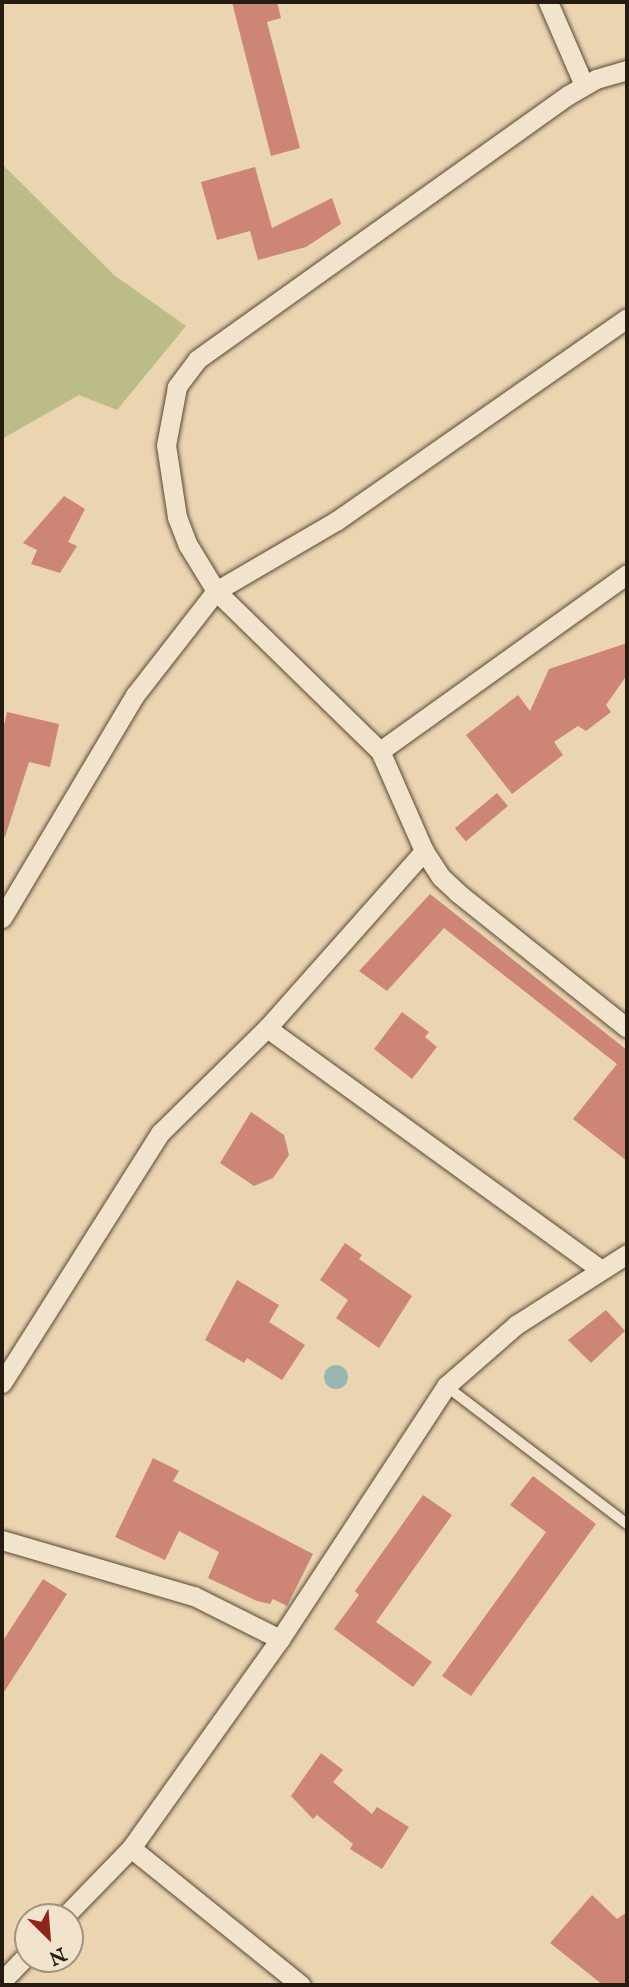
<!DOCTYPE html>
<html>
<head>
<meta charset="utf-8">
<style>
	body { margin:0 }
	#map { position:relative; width:629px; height:1987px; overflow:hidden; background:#ebd4b0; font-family:"IM FELL English",serif }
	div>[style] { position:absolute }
	.green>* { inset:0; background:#bbbc88 }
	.water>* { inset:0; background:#99b7b0 }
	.round { border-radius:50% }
	.building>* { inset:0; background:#cd8675; transform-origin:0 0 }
	.roads { filter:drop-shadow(0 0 2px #574938) drop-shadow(0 0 2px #574938) }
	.lane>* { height:10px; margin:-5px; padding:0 5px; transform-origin:5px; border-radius:5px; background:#f2e3cc }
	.street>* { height:19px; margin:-9.5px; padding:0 9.5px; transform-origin:9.5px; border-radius:9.5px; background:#f2e3cc }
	span { translate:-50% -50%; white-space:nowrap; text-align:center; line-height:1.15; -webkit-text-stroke:5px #f2e3cc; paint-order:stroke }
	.frame { position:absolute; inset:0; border:4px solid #261b10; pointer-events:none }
	.north { position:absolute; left:14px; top:1903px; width:70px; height:70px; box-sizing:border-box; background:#f2e3cc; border:2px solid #a09381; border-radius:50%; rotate:155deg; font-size:19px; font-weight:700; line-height:28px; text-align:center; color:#261b10 }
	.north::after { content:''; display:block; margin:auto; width:24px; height:32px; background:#8f2418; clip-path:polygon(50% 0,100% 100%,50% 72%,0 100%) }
</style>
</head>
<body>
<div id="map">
	<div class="green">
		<div style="clip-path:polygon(2px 164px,114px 275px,186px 326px,117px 410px,79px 395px,2px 439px)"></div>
	</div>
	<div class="water">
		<div class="round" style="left:324px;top:1365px;width:24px;height:24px"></div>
	</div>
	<div class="building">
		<div style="clip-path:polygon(232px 2px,277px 2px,281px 18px,267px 22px,300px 148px,271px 156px)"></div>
		<div style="clip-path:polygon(255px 167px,272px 228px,332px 198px,341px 224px,306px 247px,258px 260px,250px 231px,217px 240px,201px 182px)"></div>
		<div style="clip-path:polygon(64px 496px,85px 509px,68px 542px,77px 546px,60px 573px,31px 564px,37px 550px,23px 543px)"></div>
		<div style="clip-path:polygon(627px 643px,627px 675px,606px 705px,611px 712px,586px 731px,578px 726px,554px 742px,563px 755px,512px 794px,466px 735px,518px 695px,530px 711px,549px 669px)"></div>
		<div style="clip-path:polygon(7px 712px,59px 724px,50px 767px,29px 762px,5px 837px,2px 836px,2px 734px)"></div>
		<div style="left:497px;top:793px;width:17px;height:55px;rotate:50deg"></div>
		<div style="clip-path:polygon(430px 894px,627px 1050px,627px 1161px,573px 1119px,617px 1064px,444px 928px,387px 991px,359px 971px)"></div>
		<div style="clip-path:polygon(402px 1012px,429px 1032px,425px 1037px,437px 1047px,412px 1079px,374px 1049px)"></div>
		<div style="clip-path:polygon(251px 1112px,284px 1135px,289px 1155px,273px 1178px,254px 1186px,220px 1163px)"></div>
		<div style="clip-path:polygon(345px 1243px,362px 1255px,359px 1259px,412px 1296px,379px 1348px,336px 1318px,348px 1300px,320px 1280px)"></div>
		<div style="clip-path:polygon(237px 1280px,279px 1305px,269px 1322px,305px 1345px,282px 1380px,247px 1358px,244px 1363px,205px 1340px)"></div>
		<div style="clip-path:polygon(606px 1310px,625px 1331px,591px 1363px,568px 1340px)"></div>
		<div style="clip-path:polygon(153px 1458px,179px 1471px,173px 1481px,313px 1554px,287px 1606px,273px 1599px,270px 1604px,257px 1601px,208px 1578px,219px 1552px,179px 1531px,165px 1560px,115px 1537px)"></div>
		<div style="clip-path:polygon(533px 1476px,596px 1524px,471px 1696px,442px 1676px,546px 1532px,510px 1505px)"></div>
		<div style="clip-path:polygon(423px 1495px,452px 1515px,376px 1622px,432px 1662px,413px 1687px,334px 1629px,359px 1595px,355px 1591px)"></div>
		<div style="clip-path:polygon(43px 1579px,67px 1594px,2px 1695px,2px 1642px)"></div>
		<div style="clip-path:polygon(321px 1753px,343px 1770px,333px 1782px,372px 1814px,377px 1807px,409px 1827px,382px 1869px,350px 1849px,353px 1844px,317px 1815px,313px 1819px,291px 1796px)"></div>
		<div style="clip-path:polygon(592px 1895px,617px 1919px,627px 1912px,627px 1985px,603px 1985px,550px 1943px)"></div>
	</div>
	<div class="roads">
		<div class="lane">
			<div style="left:446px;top:1386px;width:228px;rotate:37.3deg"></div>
		</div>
		<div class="street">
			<div style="left:548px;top:2px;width:90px;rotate:66.6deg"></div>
			<div style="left:627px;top:70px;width:32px;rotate:164deg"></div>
			<div style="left:596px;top:79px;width:32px;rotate:150deg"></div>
			<div style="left:568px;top:95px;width:456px;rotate:144.5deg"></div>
			<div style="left:197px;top:360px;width:34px;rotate:127deg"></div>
			<div style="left:177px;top:387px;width:59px;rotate:100.7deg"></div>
			<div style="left:166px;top:445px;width:73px;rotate:81.3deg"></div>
			<div style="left:177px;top:517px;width:30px;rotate:69deg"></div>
			<div style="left:188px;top:545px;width:54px;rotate:58.7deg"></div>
			<div style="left:216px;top:591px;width:229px;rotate:44.3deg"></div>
			<div style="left:380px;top:751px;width:304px;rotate:-35.6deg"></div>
			<div style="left:424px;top:851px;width:31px;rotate:57deg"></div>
			<div style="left:441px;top:877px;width:23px;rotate:43deg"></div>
			<div style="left:458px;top:893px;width:216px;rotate:38.6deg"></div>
			<div style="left:2px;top:918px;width:260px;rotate:-59.2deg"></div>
			<div style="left:135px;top:695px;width:132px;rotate:-52.1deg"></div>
			<div style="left:216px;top:591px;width:139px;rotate:-30.3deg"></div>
			<div style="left:336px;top:521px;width:355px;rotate:-34.9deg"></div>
			<div style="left:267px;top:1028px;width:410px;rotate:35.9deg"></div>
			<div style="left:2px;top:1383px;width:296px;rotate:-57.7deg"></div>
			<div style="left:160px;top:1133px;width:150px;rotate:-44.5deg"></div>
			<div style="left:267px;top:1028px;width:237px;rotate:-48.4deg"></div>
			<div style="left:424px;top:851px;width:109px;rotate:-113.7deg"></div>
			<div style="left:2px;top:1540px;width:200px;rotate:16.3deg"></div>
			<div style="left:194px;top:1596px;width:96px;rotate:26.6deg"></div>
			<div style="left:131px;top:1848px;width:218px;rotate:38.9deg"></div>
			<div style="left:64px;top:1917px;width:96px;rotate:-45.8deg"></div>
			<div style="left:131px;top:1848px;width:257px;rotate:-54.5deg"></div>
			<div style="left:280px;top:1639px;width:303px;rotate:-56.7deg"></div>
			<div style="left:446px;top:1386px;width:93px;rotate:-41.1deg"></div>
			<div style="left:516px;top:1325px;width:132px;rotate:-32.6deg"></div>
			<div style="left:2px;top:1981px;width:37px;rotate:-46deg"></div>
		</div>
	</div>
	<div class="frame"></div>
	<div class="north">N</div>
</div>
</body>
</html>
